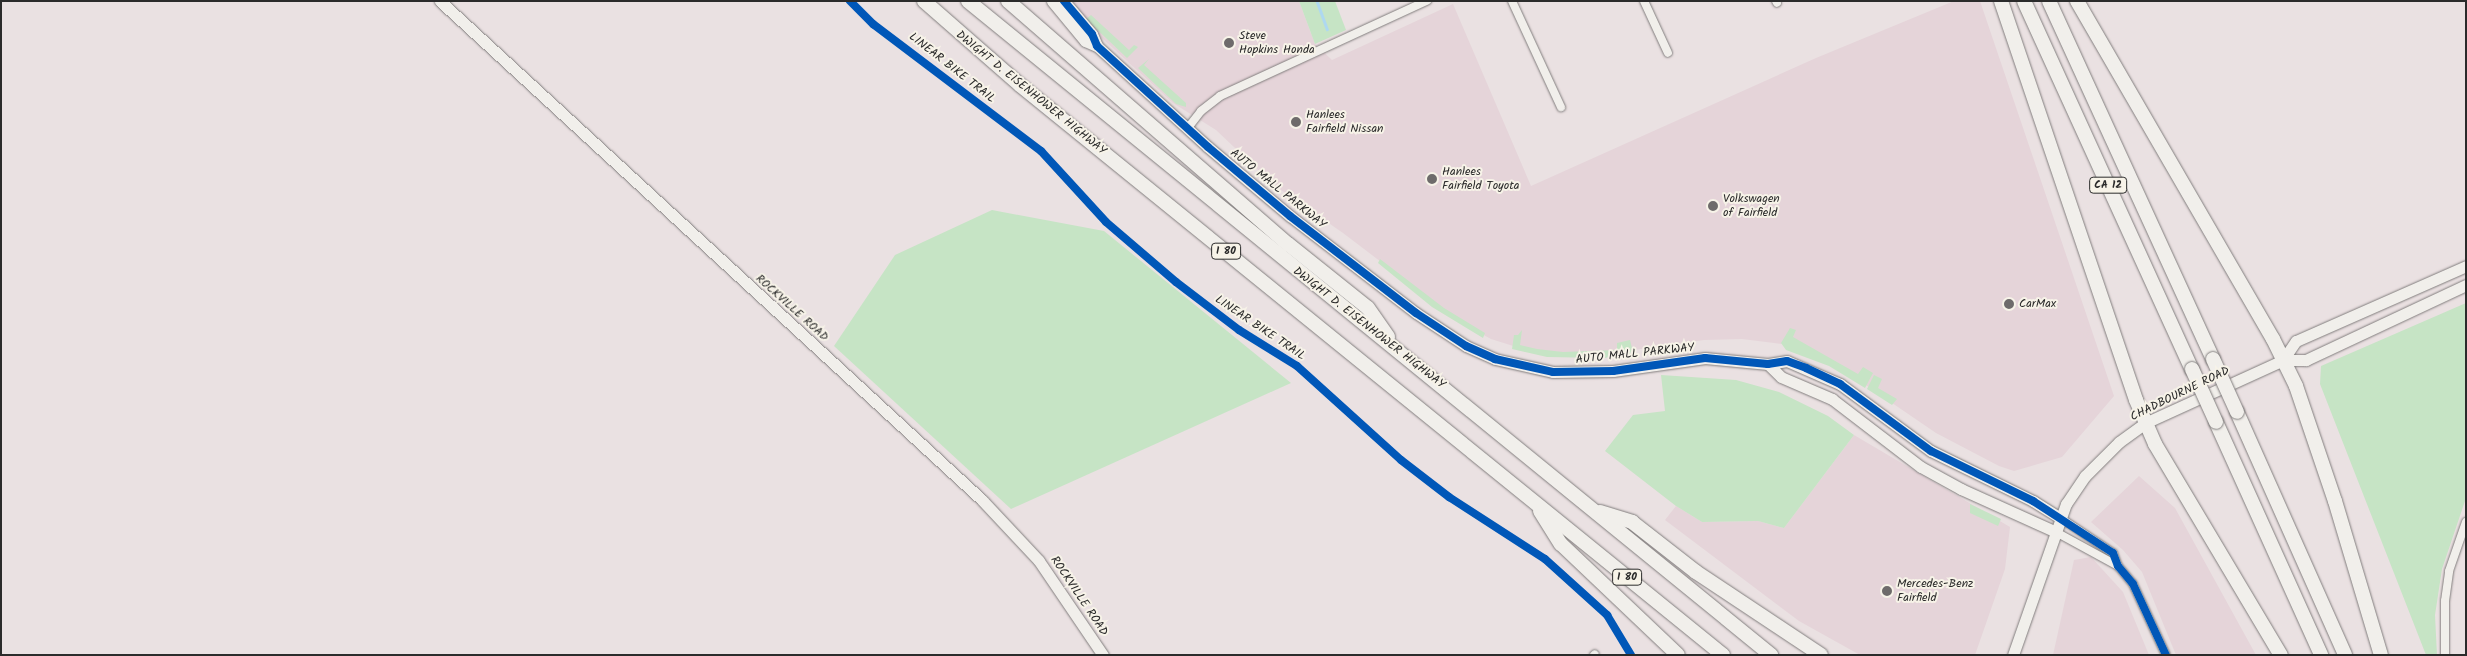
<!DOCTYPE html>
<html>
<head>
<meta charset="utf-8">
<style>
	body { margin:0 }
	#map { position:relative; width:2467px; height:656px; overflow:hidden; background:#eae1e2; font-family:Kalam,sans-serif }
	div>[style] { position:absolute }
	.built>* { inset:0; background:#e5d4d9 }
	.green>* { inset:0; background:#c6e4c5 }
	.stream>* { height:2.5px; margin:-1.25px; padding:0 1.25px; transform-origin:1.25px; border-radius:1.25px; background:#aed8f0 }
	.roads { filter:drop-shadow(0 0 1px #817d7d) drop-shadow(0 0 1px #817d7d) }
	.street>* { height:8px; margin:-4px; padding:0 4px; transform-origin:4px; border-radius:4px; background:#f1efeb }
	.secondary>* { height:11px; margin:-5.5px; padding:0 5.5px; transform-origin:5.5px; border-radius:5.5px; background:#f1efeb }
	.highway>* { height:14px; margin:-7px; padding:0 7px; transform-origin:7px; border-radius:7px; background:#f1efeb }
	.bridges { filter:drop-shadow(0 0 1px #817d7d) drop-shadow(0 0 1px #817d7d) }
	.highway-bridge>* { height:14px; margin:-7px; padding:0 7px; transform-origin:7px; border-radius:7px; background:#f1efeb }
	.cycleway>* { height:8px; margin:-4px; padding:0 4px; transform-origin:4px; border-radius:4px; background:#0057b8 }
	.dots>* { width:14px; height:14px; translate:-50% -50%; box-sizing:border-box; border:2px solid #f7f3e8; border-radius:50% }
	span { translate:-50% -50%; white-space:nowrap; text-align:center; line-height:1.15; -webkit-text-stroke:4px #f7f3e8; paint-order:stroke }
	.shield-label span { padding:1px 4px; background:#f7f3e8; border:1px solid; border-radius:4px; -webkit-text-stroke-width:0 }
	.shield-label { font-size:11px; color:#2b2b2b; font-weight:700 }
	.poi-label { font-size:12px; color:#2b2b2b }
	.left { translate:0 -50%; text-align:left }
	.street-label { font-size:12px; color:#2b2b2b }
	.frame { position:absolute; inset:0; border:2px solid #2b2b2b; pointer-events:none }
</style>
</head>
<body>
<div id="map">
	<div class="built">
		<div style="clip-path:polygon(1070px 1px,1299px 1px,1315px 44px,1332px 60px,1453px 4px,1531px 186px,1816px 58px,1954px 1px,1980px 1px,2114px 396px,2062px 457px,2014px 471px,1999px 466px,1936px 433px,1835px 364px,1790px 345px,1742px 339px,1704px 340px,1613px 353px,1565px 356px,1526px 350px,1491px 339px,1460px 322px,1343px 233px,1274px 185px,1216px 130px,1173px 103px,1092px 29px)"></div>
		<div style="clip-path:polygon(1854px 435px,2010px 527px,2005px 569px,1975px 655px,1860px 655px,1799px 621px,1665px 520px,1676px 506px,1702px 522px,1758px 521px,1784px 528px)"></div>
		<div style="clip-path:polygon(2139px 476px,2175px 508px,2256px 655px,2176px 655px,2142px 572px,2123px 550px,2091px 522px)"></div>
		<div style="clip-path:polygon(2091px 557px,2123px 592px,2149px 655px,2053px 655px,2074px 560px)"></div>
	</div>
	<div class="green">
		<div style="clip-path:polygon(1299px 1px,1335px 1px,1346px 30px,1315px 44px)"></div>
		<div style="clip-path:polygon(1091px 15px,1129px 50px,1134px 45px,1138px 47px,1127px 58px,1086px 19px)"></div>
		<div style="clip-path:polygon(1149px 59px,1144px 65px,1186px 103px,1186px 107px,1176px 104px,1138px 68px)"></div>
		<div style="clip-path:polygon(992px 210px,1104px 231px,1291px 383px,1011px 509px,834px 346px,895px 255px)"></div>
		<div style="clip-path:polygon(1380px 259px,1444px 308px,1485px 333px,1483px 338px,1432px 307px,1378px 263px)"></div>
		<div style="clip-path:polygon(2466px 303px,2466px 498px,2442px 569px,2435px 615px,2437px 655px,2426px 655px,2320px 384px,2321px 366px)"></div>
		<div style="clip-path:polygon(1790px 328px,1796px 330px,1793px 337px,1858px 374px,1863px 367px,1873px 373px,1865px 388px,1829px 366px,1786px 350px,1781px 343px)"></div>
		<div style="clip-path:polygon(1522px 330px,1520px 345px,1537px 349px,1563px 352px,1617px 350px,1617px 343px,1630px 340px,1632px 348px,1630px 354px,1604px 358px,1547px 357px,1512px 349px,1514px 335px,1518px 335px)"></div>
		<div style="clip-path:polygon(1661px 375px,1736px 380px,1779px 392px,1828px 416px,1854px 435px,1784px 528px,1758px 521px,1702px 522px,1676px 506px,1605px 451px,1633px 415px,1665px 411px)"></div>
		<div style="clip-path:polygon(1874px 375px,1882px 379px,1878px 388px,1897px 399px,1892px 405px,1867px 389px)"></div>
		<div style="clip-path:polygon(1970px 504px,2001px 519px,1998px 526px,1970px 513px)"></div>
	</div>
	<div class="stream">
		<div style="left:1317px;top:1px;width:30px;rotate:70deg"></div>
	</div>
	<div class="roads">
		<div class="street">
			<div style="left:1512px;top:1px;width:117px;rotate:65.2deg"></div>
			<div style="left:1644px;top:1px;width:57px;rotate:65.2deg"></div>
			<div style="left:1776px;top:1px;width:2px;rotate:63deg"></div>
			<div style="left:1187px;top:129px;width:23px;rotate:-52deg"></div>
			<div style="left:1201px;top:111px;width:24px;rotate:-38deg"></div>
			<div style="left:1220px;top:96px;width:228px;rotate:-24.7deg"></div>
			<div style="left:2059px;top:517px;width:65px;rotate:33.7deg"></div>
			<div style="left:2113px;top:553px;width:14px;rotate:69deg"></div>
			<div style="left:2118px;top:566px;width:23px;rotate:50deg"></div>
			<div style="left:2133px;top:584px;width:78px;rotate:65.1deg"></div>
			<div style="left:2054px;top:531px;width:73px;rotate:28.7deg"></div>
			<div style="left:1594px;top:655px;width:1px;rotate:-45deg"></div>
			<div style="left:2445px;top:655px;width:54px;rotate:-90deg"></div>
			<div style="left:2445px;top:601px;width:30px;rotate:-82deg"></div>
			<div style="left:2449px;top:571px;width:52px;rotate:-70.9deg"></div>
		</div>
		<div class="secondary">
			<div style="left:440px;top:1px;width:737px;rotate:42.63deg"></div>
			<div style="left:982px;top:500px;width:83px;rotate:46.9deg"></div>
			<div style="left:1039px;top:561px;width:114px;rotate:55.8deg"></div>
			<div style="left:1052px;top:1px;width:52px;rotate:50.5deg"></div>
			<div style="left:1085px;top:41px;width:13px;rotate:23deg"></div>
			<div style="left:1064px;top:1px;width:43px;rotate:49.7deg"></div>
			<div style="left:1092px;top:34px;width:13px;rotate:67deg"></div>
			<div style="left:1097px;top:46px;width:150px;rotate:42.3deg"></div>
			<div style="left:1208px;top:147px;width:107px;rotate:40.1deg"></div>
			<div style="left:1290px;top:216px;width:159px;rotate:37.6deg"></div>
			<div style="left:1416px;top:313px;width:60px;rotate:33.4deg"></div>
			<div style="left:1466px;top:346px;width:32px;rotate:24deg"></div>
			<div style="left:1495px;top:359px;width:59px;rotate:12.6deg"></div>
			<div style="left:1553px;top:372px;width:60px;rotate:-1deg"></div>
			<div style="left:1613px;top:371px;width:93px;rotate:-8deg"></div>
			<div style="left:1705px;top:358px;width:63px;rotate:5.4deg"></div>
			<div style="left:1768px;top:364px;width:19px;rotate:-9deg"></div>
			<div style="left:1787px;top:361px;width:58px;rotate:23.5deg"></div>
			<div style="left:1840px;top:384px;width:113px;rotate:36.4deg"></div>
			<div style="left:1931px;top:451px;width:114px;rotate:26.1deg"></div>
			<div style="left:2033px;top:501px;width:31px;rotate:32deg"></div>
			<div style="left:2283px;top:360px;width:23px;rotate:-56deg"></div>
			<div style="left:2296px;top:341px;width:186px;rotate:-23.8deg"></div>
			<div style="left:1768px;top:364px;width:18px;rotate:45deg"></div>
			<div style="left:1781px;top:377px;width:56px;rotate:23.3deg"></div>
			<div style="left:1832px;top:399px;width:112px;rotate:37.4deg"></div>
			<div style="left:1921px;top:467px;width:46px;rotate:28.8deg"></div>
			<div style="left:1961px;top:489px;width:102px;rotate:24.3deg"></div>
			<div style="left:2013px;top:655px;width:160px;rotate:-70.7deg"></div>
			<div style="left:2066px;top:504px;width:34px;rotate:-56deg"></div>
			<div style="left:2085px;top:476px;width:48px;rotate:-45deg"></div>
			<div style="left:2119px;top:442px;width:32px;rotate:-36deg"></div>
			<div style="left:2145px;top:423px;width:152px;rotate:-24.5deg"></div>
			<div style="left:2283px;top:360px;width:23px"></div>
			<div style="left:2306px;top:360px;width:177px;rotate:-25.1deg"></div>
		</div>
		<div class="highway">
			<div style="left:924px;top:1px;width:128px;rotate:41.2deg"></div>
			<div style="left:1020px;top:85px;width:905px;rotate:39.04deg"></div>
			<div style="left:968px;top:1px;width:1036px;rotate:39.16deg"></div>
			<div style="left:1008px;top:1px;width:371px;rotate:41deg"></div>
			<div style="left:1288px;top:244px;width:102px;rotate:38.7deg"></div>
			<div style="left:1368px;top:308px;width:35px;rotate:55deg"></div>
			<div style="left:2001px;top:1px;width:421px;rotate:71.3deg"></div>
			<div style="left:2136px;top:400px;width:48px;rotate:66.6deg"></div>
			<div style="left:2155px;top:444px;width:246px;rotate:59.2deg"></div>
			<div style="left:2024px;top:1px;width:405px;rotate:65.5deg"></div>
			<div style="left:2049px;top:1px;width:394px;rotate:65.4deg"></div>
			<div style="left:2077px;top:1px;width:391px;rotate:59.9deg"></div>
			<div style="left:2273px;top:339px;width:52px;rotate:63.9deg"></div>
			<div style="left:2296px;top:386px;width:121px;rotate:71.3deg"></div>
			<div style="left:2335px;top:501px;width:161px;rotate:73.4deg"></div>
			<div style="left:2237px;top:412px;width:266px;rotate:66deg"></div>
			<div style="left:2216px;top:422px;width:256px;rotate:65.7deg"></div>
			<div style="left:1540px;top:511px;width:39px;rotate:58deg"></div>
			<div style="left:1561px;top:544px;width:161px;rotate:43.5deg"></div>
			<div style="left:1600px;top:512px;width:34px;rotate:17deg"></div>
			<div style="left:1632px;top:522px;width:81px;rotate:38deg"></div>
			<div style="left:1696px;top:572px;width:150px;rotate:33.6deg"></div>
		</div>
	</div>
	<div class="bridges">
		<div class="highway-bridge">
			<div style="left:2213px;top:359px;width:58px;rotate:65.6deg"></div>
			<div style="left:2192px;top:369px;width:58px;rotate:65.6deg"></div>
		</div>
	</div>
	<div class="cycleway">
		<div style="left:850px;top:1px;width:33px;rotate:45deg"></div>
		<div style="left:873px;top:24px;width:211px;rotate:37.1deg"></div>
		<div style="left:1041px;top:151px;width:96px;rotate:47.5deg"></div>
		<div style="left:1106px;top:222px;width:92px;rotate:40.6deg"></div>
		<div style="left:1176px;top:282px;width:79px;rotate:37.3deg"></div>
		<div style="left:1239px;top:330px;width:68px;rotate:31.8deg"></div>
		<div style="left:1297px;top:366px;width:140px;rotate:42.1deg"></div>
		<div style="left:1401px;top:460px;width:61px;rotate:37.6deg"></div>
		<div style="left:1449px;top:497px;width:114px;rotate:32.9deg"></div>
		<div style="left:1545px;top:559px;width:84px;rotate:42.1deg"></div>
		<div style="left:1607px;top:615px;width:47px;rotate:59deg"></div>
		<div style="left:1064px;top:1px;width:43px;rotate:49.7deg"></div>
		<div style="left:1092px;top:34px;width:13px;rotate:67deg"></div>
		<div style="left:1097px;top:46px;width:150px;rotate:42.3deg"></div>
		<div style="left:1208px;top:147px;width:107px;rotate:40.1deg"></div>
		<div style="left:1290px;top:216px;width:159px;rotate:37.6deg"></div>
		<div style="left:1416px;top:313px;width:60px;rotate:33.4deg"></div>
		<div style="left:1466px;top:346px;width:32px;rotate:24deg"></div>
		<div style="left:1495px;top:359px;width:59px;rotate:12.6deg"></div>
		<div style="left:1553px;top:372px;width:60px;rotate:-1deg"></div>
		<div style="left:1613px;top:371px;width:93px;rotate:-8deg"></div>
		<div style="left:1705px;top:358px;width:63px;rotate:5.4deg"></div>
		<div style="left:1768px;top:364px;width:19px;rotate:-9deg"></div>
		<div style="left:1787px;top:361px;width:20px;rotate:20deg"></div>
		<div style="left:1806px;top:368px;width:38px;rotate:25deg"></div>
		<div style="left:1840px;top:384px;width:113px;rotate:36.4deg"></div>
		<div style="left:1931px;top:451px;width:114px;rotate:26.1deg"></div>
		<div style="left:2033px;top:501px;width:95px;rotate:33deg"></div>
		<div style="left:2113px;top:553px;width:14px;rotate:69deg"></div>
		<div style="left:2118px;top:566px;width:23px;rotate:50deg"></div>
		<div style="left:2133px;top:584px;width:78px;rotate:65.1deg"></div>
	</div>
	<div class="dots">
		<div style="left:1229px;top:43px;background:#6e6b6b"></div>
		<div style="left:1296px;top:122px;background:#6e6b6b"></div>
		<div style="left:1432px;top:179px;background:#6e6b6b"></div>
		<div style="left:1713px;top:206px;background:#6e6b6b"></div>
		<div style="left:2009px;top:304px;background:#6e6b6b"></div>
		<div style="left:1887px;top:591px;background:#6e6b6b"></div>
	</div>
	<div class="shield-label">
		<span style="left:2108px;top:185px">CA 12</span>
		<span style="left:1226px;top:251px">I 80</span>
		<span style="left:1627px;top:577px">I 80</span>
	</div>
	<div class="poi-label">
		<span class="left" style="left:1239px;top:43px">Steve<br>Hopkins Honda</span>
		<span class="left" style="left:1306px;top:122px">Hanlees<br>Fairfield Nissan</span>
		<span class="left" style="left:1442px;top:179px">Hanlees<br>Fairfield Toyota</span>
		<span class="left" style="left:1723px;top:206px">Volkswagen<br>of Fairfield</span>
		<span class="left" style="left:2019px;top:304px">CarMax</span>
		<span class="left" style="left:1897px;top:591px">Mercedes-Benz<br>Fairfield</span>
	</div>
	<div class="street-label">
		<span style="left:952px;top:68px;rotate:38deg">LINEAR BIKE TRAIL</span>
		<span style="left:1031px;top:93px;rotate:39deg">DWIGHT D. EISENHOWER HIGHWAY</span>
		<span style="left:1278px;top:189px;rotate:39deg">AUTO MALL PARKWAY</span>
		<span style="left:792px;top:308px;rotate:42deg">ROCKVILLE ROAD</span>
		<span style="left:1260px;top:328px;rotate:34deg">LINEAR BIKE TRAIL</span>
		<span style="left:1369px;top:328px;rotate:38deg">DWIGHT D. EISENHOWER HIGHWAY</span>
		<span style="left:1635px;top:354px;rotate:-6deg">AUTO MALL PARKWAY</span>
		<span style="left:2180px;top:394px;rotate:-26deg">CHADBOURNE ROAD</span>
		<span style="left:1079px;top:596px;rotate:56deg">ROCKVILLE ROAD</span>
	</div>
	<div class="frame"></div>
</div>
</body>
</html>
